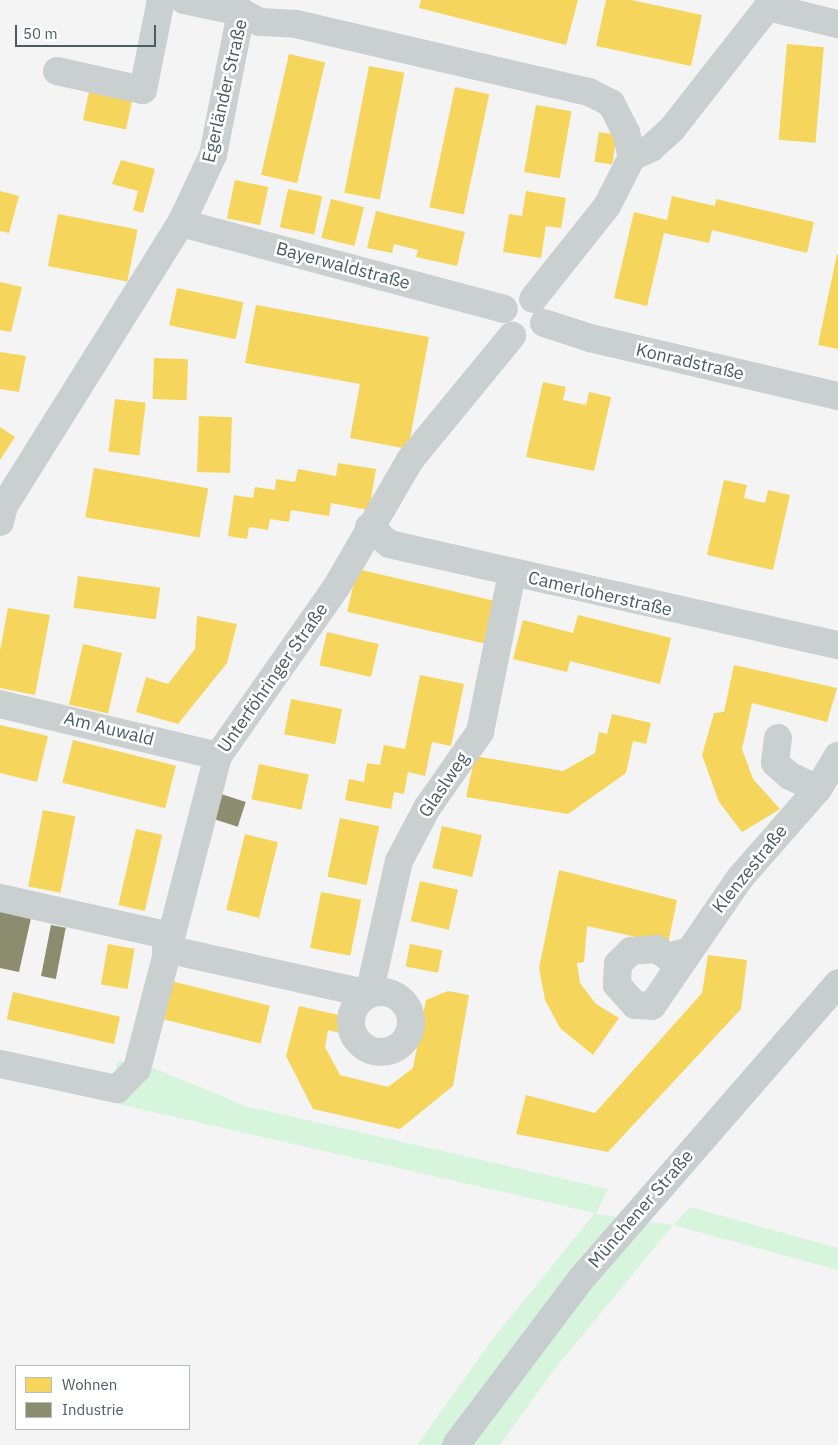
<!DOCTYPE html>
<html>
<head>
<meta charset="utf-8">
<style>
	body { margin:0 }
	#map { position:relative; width:838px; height:1445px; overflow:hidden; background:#f4f4f4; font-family:"IBM Plex Sans",sans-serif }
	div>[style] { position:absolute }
	.green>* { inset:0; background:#d7f4dc }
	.homes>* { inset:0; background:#f6d55c; transform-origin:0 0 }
	.industry>* { inset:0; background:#8c8c6e; transform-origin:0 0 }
	.minor>* { height:28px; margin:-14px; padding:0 14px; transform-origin:14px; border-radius:14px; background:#cacfd0 }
	.minor>.ring { margin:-14px; padding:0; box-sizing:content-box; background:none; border:28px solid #cacfd0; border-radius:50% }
	.major>* { height:28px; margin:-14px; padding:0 14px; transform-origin:14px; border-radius:14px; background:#c8cecf }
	span { translate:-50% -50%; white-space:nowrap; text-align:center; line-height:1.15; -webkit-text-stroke:5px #fff; paint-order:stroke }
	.street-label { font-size:18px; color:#495c62 }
	.legend { position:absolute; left:15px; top:1365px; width:175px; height:65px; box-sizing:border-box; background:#fff; border:1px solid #b6bec0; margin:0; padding:6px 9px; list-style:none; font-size:15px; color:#495c62 }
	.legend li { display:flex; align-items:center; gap:10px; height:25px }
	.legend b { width:25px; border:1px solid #b6bec0 }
	.scale { position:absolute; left:15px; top:25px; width:141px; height:22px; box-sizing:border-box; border:2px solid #495c62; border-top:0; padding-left:6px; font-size:15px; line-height:18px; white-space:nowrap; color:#495c62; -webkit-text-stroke:4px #fff; paint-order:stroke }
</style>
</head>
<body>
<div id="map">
	<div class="green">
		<div style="clip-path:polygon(118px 1061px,147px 1065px,245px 1106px,608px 1189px,596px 1214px,673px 1225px,690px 1207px,838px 1248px,838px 1270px,673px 1225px,553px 1371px,500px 1445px,417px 1445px,492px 1340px,595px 1213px,0 1077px,112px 1082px)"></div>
	</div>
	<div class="homes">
		<div style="clip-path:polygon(421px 0,578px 0,566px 45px,419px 8px)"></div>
		<div style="clip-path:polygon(606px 0,631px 0,702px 15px,691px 66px,596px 46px)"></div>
		<div style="left:787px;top:44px;width:37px;height:96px;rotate:5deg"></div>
		<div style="left:289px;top:54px;width:37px;height:124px;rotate:13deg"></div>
		<div style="left:369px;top:66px;width:36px;height:129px;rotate:11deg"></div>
		<div style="left:90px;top:87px;width:44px;height:34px;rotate:12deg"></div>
		<div style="left:455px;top:87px;width:35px;height:123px;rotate:12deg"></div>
		<div style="left:536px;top:105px;width:36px;height:68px;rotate:10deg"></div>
		<div style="left:599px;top:132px;width:18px;height:30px;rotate:9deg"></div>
		<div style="clip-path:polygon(121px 160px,155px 169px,143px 213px,133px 210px,138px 191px,112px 184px)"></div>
		<div style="left:235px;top:180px;width:34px;height:39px;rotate:12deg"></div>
		<div style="left:288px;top:189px;width:35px;height:39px;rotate:12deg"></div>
		<div style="clip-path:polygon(0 191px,19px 196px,9px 233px,0 231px)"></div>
		<div style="clip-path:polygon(526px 191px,566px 198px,561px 228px,546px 226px,541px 258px,503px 252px,509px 214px,522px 216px)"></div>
		<div style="clip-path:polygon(672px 196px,715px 206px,716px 199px,814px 222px,807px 253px,712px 230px,709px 243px,664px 233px,647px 306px,614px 298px,634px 212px,667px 220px)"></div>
		<div style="left:331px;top:199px;width:34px;height:40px;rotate:14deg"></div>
		<div style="clip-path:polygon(376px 211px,465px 232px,457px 266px,416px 257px,418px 250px,394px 244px,392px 253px,367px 248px)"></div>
		<div style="left:58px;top:214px;width:81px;height:53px;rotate:11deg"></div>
		<div style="clip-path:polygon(837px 254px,838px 254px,838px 349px,818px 345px)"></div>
		<div style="clip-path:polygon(0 282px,22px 287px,11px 332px,0 330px)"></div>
		<div style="left:177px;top:288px;width:68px;height:38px;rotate:12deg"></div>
		<div style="clip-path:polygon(256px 305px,429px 337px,408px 449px,350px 438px,360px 384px,245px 363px)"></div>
		<div style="clip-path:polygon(0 352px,26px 356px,19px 392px,0 389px)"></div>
		<div style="left:154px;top:358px;width:34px;height:41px;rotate:2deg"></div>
		<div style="clip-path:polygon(543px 382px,566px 387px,563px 400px,586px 405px,589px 392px,611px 397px,594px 471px,526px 457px)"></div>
		<div style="left:115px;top:399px;width:31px;height:53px;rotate:7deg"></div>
		<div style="left:199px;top:416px;width:33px;height:56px;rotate:2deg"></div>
		<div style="clip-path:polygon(0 427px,15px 437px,0 460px)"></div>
		<div style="clip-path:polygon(338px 463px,376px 469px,369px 510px,331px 503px,329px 516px,291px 510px,289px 522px,270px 519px,268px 530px,249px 527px,247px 539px,228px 536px,234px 495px,253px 498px,255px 487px,275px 490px,276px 479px,295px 482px,298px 469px,336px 476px)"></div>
		<div style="left:94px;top:468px;width:116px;height:50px;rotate:10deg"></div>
		<div style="clip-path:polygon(724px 480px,747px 485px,744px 498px,765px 503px,768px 490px,790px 495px,773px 570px,707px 555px)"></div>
		<div style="left:357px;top:569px;width:142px;height:44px;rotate:13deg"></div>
		<div style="left:78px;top:576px;width:83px;height:32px;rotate:8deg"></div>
		<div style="clip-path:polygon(8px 608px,50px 615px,35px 695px,0 688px,0 651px)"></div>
		<div style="clip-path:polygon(578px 615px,671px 638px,660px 684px,570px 661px,567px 672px,513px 659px,523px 620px,573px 633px)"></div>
		<div style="clip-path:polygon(197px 616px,237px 624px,227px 663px,178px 724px,136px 712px,146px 677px,168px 684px,195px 649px)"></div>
		<div style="left:327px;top:632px;width:53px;height:34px;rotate:13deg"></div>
		<div style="left:83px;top:644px;width:40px;height:62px;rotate:13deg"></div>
		<div style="clip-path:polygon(734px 665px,837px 688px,827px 722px,752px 703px,742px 749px,753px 779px,780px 809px,742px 832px,719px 802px,702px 755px,714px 713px,724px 712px)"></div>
		<div style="clip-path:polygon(420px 675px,464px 684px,451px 746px,432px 742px,425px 776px,408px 772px,404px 794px,394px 792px,391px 809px,345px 800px,349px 779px,364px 782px,367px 763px,380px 765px,384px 745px,405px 749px)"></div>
		<div style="left:291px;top:699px;width:52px;height:36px;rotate:11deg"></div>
		<div style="clip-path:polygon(612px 714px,651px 723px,646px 744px,633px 741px,626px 773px,568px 814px,466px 797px,475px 756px,563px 771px,595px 753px,599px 732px,607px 734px)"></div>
		<div style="clip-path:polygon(0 725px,48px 736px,37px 782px,0 773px)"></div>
		<div style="left:73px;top:740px;width:106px;height:44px;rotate:14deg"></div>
		<div style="left:259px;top:764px;width:51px;height:36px;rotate:12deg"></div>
		<div style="left:43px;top:810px;width:33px;height:78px;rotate:11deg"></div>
		<div style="left:340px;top:818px;width:40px;height:60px;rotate:12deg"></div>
		<div style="left:442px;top:826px;width:41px;height:43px;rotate:13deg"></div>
		<div style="left:136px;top:829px;width:27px;height:78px;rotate:13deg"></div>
		<div style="left:245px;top:834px;width:34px;height:78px;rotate:14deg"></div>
		<div style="clip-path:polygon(559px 870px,677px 900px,668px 944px,587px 926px,584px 962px,577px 963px,580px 983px,596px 1004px,619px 1018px,593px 1055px,560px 1028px,545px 1000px,539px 968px)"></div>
		<div style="left:420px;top:881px;width:39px;height:41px;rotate:13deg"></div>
		<div style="left:321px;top:892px;width:41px;height:57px;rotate:11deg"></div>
		<div style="left:108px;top:944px;width:27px;height:41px;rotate:10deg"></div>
		<div style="left:410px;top:944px;width:33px;height:23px;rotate:11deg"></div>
		<div style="clip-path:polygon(708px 955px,747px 960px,741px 1009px,608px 1152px,516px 1134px,526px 1095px,595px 1113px,702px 993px)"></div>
		<div style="left:171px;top:981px;width:102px;height:39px;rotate:14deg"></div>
		<div style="clip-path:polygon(448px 991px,469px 995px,453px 1086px,400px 1129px,313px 1109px,286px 1056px,299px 1006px,343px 1016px,339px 1033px,328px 1030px,325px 1047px,340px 1075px,388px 1087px,413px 1068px,426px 1000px)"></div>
		<div style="left:13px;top:992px;width:110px;height:28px;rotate:13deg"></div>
	</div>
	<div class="industry">
		<div style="left:221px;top:794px;width:26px;height:26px;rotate:18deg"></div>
		<div style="clip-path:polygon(0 911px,31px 918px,19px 972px,0 968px)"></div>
		<div style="left:51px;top:925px;width:15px;height:52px;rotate:11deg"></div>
	</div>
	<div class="minor">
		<div style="left:184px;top:0;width:58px;rotate:11.9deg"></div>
		<div style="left:767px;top:7px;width:73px;rotate:13.5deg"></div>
		<div style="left:57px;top:71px;width:88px;rotate:12.5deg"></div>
		<div style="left:143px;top:90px;width:92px;rotate:-78.7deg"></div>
		<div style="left:181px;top:223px;width:334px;rotate:14.9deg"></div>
		<div style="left:533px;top:299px;width:119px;rotate:-51.5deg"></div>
		<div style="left:607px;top:206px;width:55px;rotate:-63deg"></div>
		<div style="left:632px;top:157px;width:21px;rotate:-25deg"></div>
		<div style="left:651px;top:148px;width:28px;rotate:-42deg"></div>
		<div style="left:672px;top:129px;width:164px;rotate:-51.9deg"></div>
		<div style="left:544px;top:323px;width:48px;rotate:18.1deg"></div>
		<div style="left:590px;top:338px;width:255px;rotate:13.2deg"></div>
		<div style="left:0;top:522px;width:16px;rotate:-76deg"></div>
		<div style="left:4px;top:506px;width:334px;rotate:-58deg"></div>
		<div style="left:181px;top:223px;width:75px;rotate:-64.8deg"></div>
		<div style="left:213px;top:155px;width:146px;rotate:-78.9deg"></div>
		<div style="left:241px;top:12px;width:21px;rotate:28deg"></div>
		<div style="left:260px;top:22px;width:36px;rotate:3deg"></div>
		<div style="left:296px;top:24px;width:301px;rotate:13.1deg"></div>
		<div style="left:589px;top:92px;width:25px;rotate:27deg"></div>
		<div style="left:611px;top:103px;width:33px;rotate:63deg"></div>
		<div style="left:626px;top:132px;width:26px;rotate:77deg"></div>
		<div style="left:369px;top:527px;width:26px;rotate:40deg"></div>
		<div style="left:389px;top:544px;width:460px;rotate:12.7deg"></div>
		<div style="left:0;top:704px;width:224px;rotate:13.4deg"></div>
		<div style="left:778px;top:738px;width:25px;rotate:97deg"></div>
		<div style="left:775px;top:763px;width:20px;rotate:41deg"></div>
		<div style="left:790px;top:776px;width:31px;rotate:25deg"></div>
		<div style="left:818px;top:789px;width:39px;rotate:-59deg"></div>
		<div style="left:0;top:898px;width:174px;rotate:12.6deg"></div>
		<div style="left:166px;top:949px;width:208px;rotate:12.5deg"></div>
		<div style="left:369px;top:994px;width:136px;rotate:-77.3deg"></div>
		<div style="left:399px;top:861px;width:60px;rotate:-62.2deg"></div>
		<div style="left:427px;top:808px;width:93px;rotate:-55.1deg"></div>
		<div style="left:480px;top:732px;width:161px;rotate:-78.6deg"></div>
		<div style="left:686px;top:952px;width:19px;rotate:164deg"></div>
		<div style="left:668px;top:957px;width:14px;rotate:-144deg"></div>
		<div style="left:657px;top:949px;width:26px;rotate:176deg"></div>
		<div style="left:631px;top:951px;width:18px;rotate:135deg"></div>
		<div style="left:618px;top:964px;width:21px;rotate:93deg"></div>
		<div style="left:617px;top:985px;width:27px;rotate:48deg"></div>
		<div style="left:635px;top:1005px;width:17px;rotate:3deg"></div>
		<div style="left:652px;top:1006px;width:155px;rotate:-55.5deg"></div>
		<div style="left:740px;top:878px;width:118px;rotate:-48.8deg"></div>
		<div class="ring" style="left:351px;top:992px;width:32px;height:32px"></div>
		<div style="left:0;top:1064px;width:120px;rotate:12.1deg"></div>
		<div style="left:117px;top:1089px;width:28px;rotate:-45deg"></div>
		<div style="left:137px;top:1069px;width:323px;rotate:-75.5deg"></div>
		<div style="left:218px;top:756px;width:208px;rotate:-55deg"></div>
		<div style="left:337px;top:586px;width:146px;rotate:-59.9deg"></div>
		<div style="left:410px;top:460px;width:161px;rotate:-50.6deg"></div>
	</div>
	<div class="major">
		<div style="left:456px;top:1445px;width:208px;rotate:-53deg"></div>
		<div style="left:581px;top:1279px;width:392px;rotate:-49deg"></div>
	</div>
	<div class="street-label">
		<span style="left:225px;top:91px;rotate:-77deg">Egerländer Straße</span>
		<span style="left:343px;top:266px;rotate:15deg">Bayerwaldstraße</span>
		<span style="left:690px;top:362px;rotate:13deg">Konradstraße</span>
		<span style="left:600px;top:594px;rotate:13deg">Camerloherstraße</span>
		<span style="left:273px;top:678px;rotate:-55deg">Unterföhringer Straße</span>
		<span style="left:109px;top:729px;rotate:14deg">Am Auwald</span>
		<span style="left:444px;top:785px;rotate:-56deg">Glaslweg</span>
		<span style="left:750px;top:869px;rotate:-51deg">Klenzestraße</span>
		<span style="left:641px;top:1209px;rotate:-49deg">Münchener Straße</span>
	</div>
	<ul class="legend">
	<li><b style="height:14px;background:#f6d55c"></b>Wohnen</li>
	<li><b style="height:14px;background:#8c8c6e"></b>Industrie</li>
	</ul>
	<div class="scale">50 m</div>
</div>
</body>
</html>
